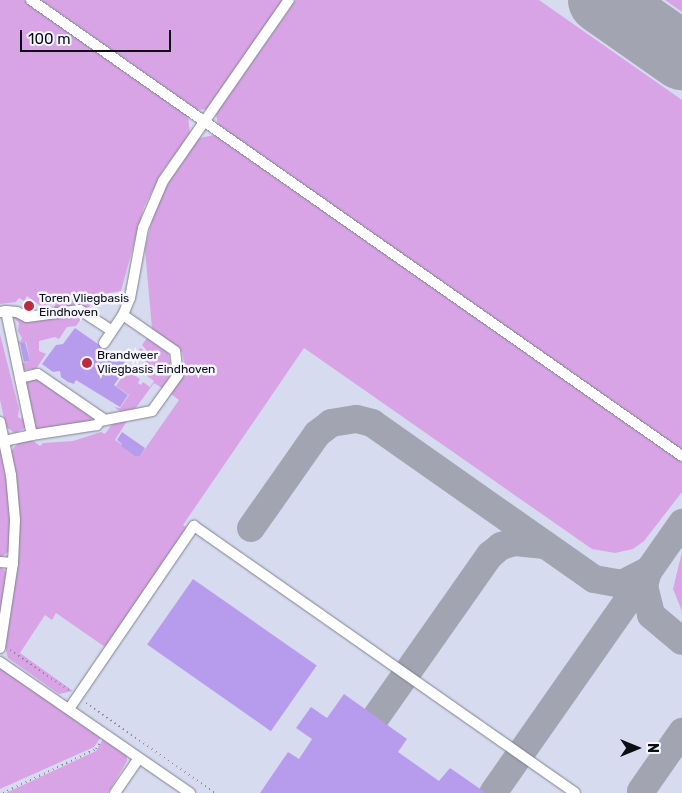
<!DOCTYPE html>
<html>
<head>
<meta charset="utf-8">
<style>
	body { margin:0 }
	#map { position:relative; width:682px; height:793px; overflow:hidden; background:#e5e7f7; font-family:Rubik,sans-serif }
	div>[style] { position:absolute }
	.built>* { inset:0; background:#d7dbf0; transform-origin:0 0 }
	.green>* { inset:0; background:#d8a4e6 }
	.taxiway>* { height:28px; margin:-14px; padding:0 14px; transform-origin:14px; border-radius:14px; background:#a3a4b1 }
	.runway>* { height:68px; margin:-34px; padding:0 34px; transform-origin:34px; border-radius:34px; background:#a3a4b1 }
	.building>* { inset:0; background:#b79ced; transform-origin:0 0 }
	.path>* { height:2px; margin-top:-1px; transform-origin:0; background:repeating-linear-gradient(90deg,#888994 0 1px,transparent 0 5px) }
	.roads { filter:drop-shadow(0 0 1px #808290) drop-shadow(0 0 1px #808290) }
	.minor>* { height:10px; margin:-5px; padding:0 5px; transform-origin:5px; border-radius:5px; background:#fff }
	.dots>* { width:14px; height:14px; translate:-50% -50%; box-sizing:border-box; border:2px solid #f4f5fe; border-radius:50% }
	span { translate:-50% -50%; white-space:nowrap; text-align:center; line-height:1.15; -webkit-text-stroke:5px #f4f5fe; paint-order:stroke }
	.poi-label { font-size:12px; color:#0d0e13 }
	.left { translate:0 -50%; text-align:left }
	.north { position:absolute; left:612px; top:723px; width:50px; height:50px; -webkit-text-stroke:4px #f4f5fe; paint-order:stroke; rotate:90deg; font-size:14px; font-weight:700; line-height:20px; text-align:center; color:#0d0e13 }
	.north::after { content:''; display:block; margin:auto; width:18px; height:22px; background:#0d0e13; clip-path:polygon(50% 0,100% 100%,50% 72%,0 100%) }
	.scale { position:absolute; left:20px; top:30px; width:151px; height:22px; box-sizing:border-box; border:2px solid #0d0e13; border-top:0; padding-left:6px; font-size:15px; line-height:18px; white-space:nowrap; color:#0d0e13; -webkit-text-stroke:4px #f4f5fe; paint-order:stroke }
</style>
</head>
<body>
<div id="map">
	<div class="built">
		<div style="left:0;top:0;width:682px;height:793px"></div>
	</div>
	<div class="green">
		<div style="clip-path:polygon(0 0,24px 0,188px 116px,190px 134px,162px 172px,144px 207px,121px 291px,98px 295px,88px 308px,52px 310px,56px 304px,41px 306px,27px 296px,24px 301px,19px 298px,16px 302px,0 304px)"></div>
		<div style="clip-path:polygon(41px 0,283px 0,207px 109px,197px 110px)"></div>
		<div style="clip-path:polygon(296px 0,539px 0,682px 100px,682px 450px,218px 125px,216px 114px)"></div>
		<div style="clip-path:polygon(665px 0,682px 0,682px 12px)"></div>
		<div style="clip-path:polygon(215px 135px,682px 461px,682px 492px,644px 541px,633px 549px,615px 553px,592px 549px,304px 348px,183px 525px,187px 528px,105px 647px,56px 613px,52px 620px,45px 615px,20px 653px,73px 691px,59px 694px,8px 658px,5px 646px,20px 521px,11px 451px,18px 443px,32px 440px,40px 446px,43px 443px,73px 441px,101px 432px,105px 434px,113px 423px,127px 421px,115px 440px,140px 456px,179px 400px,171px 394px,186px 371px,182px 352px,152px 329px,145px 249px,153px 215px,168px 183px,199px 138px)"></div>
		<div style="clip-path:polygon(73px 313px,83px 316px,76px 326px,67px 327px,59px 339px,55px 337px,39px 341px,39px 351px,46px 354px,36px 369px,21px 370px,20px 364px,30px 361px,26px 342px,16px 344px,14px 338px,20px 342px,22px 338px,18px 331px,19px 323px,11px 315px)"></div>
		<div style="clip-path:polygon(0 334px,19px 409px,18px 417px,21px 419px,24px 414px,27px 427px,15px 433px,6px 427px,0 400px)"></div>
		<div style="clip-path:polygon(147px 338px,168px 353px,172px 373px,162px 388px,154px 383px,135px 409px,121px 412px,114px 407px,120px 408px,129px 395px,116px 386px,127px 370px,140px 379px,138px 383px,141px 385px,143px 382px,150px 387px,154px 381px,143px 373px,151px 366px,136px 355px,140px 348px,150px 354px,142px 345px)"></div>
		<div style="clip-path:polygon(29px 379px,38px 379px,92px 417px,91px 422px,35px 430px,25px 384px)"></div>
		<div style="clip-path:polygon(0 445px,10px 505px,10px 551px,0 558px)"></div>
		<div style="clip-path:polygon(682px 552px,682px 611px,673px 589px)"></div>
		<div style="clip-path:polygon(0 566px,7px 573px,0 615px)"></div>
		<div style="clip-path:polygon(0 668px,101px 737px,94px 747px,0 789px)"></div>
		<div style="clip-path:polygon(103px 739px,127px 755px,127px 761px,108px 793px,6px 793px,96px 751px)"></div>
	</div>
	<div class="taxiway">
		<div style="left:251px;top:528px;width:115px;rotate:-54.9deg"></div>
		<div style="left:317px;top:434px;width:18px;rotate:-38deg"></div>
		<div style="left:331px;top:423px;width:26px;rotate:-9deg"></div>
		<div style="left:357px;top:419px;width:16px;rotate:15deg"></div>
		<div style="left:372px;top:423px;width:271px;rotate:35.1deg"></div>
		<div style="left:594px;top:579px;width:28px;rotate:10deg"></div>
		<div style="left:622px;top:584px;width:29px;rotate:-27deg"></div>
		<div style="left:648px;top:571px;width:16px;rotate:105deg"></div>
		<div style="left:644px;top:586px;width:30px;rotate:76deg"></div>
		<div style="left:651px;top:615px;width:40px;rotate:40deg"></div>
		<div style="left:376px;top:717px;width:198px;rotate:-54.9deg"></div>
		<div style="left:490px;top:555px;width:14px;rotate:-39deg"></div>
		<div style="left:501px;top:546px;width:15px;rotate:-16deg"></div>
		<div style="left:515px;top:542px;width:30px;rotate:6deg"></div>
		<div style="left:641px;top:791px;width:72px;rotate:-55.2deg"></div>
		<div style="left:493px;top:793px;width:330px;rotate:-55deg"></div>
	</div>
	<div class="runway">
		<div style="left:602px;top:0;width:98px;rotate:35deg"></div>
	</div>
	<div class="building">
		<div style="clip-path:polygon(28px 300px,36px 305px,33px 309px,24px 308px)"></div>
		<div style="clip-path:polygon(75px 328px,128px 365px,114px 385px,128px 395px,120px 407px,76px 380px,74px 384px,68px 382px,61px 377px,60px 371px,53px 372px,42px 364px,56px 345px,63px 344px)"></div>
		<div style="clip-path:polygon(25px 342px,30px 361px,24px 362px,20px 343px)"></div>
		<div style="clip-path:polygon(122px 432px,145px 448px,140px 456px,135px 456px,121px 446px,122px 444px,117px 440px)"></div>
		<div style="left:193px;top:579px;width:151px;height:80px;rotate:35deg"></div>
		<div style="clip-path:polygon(344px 694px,407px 739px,398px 752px,439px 781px,450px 768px,486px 793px,260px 793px,288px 752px,299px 759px,312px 739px,296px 728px,311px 707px,327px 718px)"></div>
	</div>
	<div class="path">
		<div style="left:10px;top:650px;width:73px;rotate:34.3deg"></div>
		<div style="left:86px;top:703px;width:157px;rotate:34.9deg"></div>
		<div style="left:3px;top:793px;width:103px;rotate:-25.3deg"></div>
		<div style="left:96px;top:749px;width:7px;rotate:-56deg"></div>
	</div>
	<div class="roads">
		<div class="minor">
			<div style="left:31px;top:0;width:795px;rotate:35.01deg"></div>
			<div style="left:6px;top:311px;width:11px;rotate:5deg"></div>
			<div style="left:17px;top:312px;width:11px;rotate:27deg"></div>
			<div style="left:27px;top:317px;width:53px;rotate:-7.5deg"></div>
			<div style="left:80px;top:310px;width:38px;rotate:33deg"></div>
			<div style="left:0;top:312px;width:6px;rotate:-9deg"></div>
			<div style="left:6px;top:311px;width:127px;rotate:78.2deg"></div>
			<div style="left:32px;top:435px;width:29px;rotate:168deg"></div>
			<div style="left:104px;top:343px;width:34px;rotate:-56deg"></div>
			<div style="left:123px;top:315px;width:18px;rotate:-68deg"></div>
			<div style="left:130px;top:298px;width:71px;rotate:-79.5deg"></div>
			<div style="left:143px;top:228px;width:51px;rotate:-66.9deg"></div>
			<div style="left:163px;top:181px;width:221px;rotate:-55.2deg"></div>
			<div style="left:20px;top:378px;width:18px;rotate:-13deg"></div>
			<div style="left:38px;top:374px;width:78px;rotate:34.5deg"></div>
			<div style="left:102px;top:418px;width:9px;rotate:126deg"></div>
			<div style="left:97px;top:425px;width:66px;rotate:171.3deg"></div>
			<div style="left:100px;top:421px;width:53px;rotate:-10.9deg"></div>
			<div style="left:152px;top:411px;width:44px;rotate:-54.2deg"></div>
			<div style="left:178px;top:375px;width:24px;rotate:-97deg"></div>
			<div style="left:175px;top:351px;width:63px;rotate:-145.3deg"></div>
			<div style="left:0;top:422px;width:54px;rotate:78.3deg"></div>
			<div style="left:11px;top:475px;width:45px;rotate:84.9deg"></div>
			<div style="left:15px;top:520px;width:43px;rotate:92.7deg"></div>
			<div style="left:13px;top:563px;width:86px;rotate:98.7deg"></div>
			<div style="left:0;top:562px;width:13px;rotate:4deg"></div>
			<div style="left:0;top:662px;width:231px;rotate:34.6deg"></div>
			<div style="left:69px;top:709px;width:222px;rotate:-55.7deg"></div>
			<div style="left:194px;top:526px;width:465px;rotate:35deg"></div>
			<div style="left:115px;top:793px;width:42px;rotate:-55.6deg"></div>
		</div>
	</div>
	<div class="dots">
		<div style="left:29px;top:306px;background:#bb2a3d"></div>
		<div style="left:87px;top:363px;background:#bb2a3d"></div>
	</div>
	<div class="poi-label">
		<span class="left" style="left:39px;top:306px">Toren Vliegbasis<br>Eindhoven</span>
		<span class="left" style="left:97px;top:363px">Brandweer<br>Vliegbasis Eindhoven</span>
	</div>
	<div class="north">N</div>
	<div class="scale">100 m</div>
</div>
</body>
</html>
